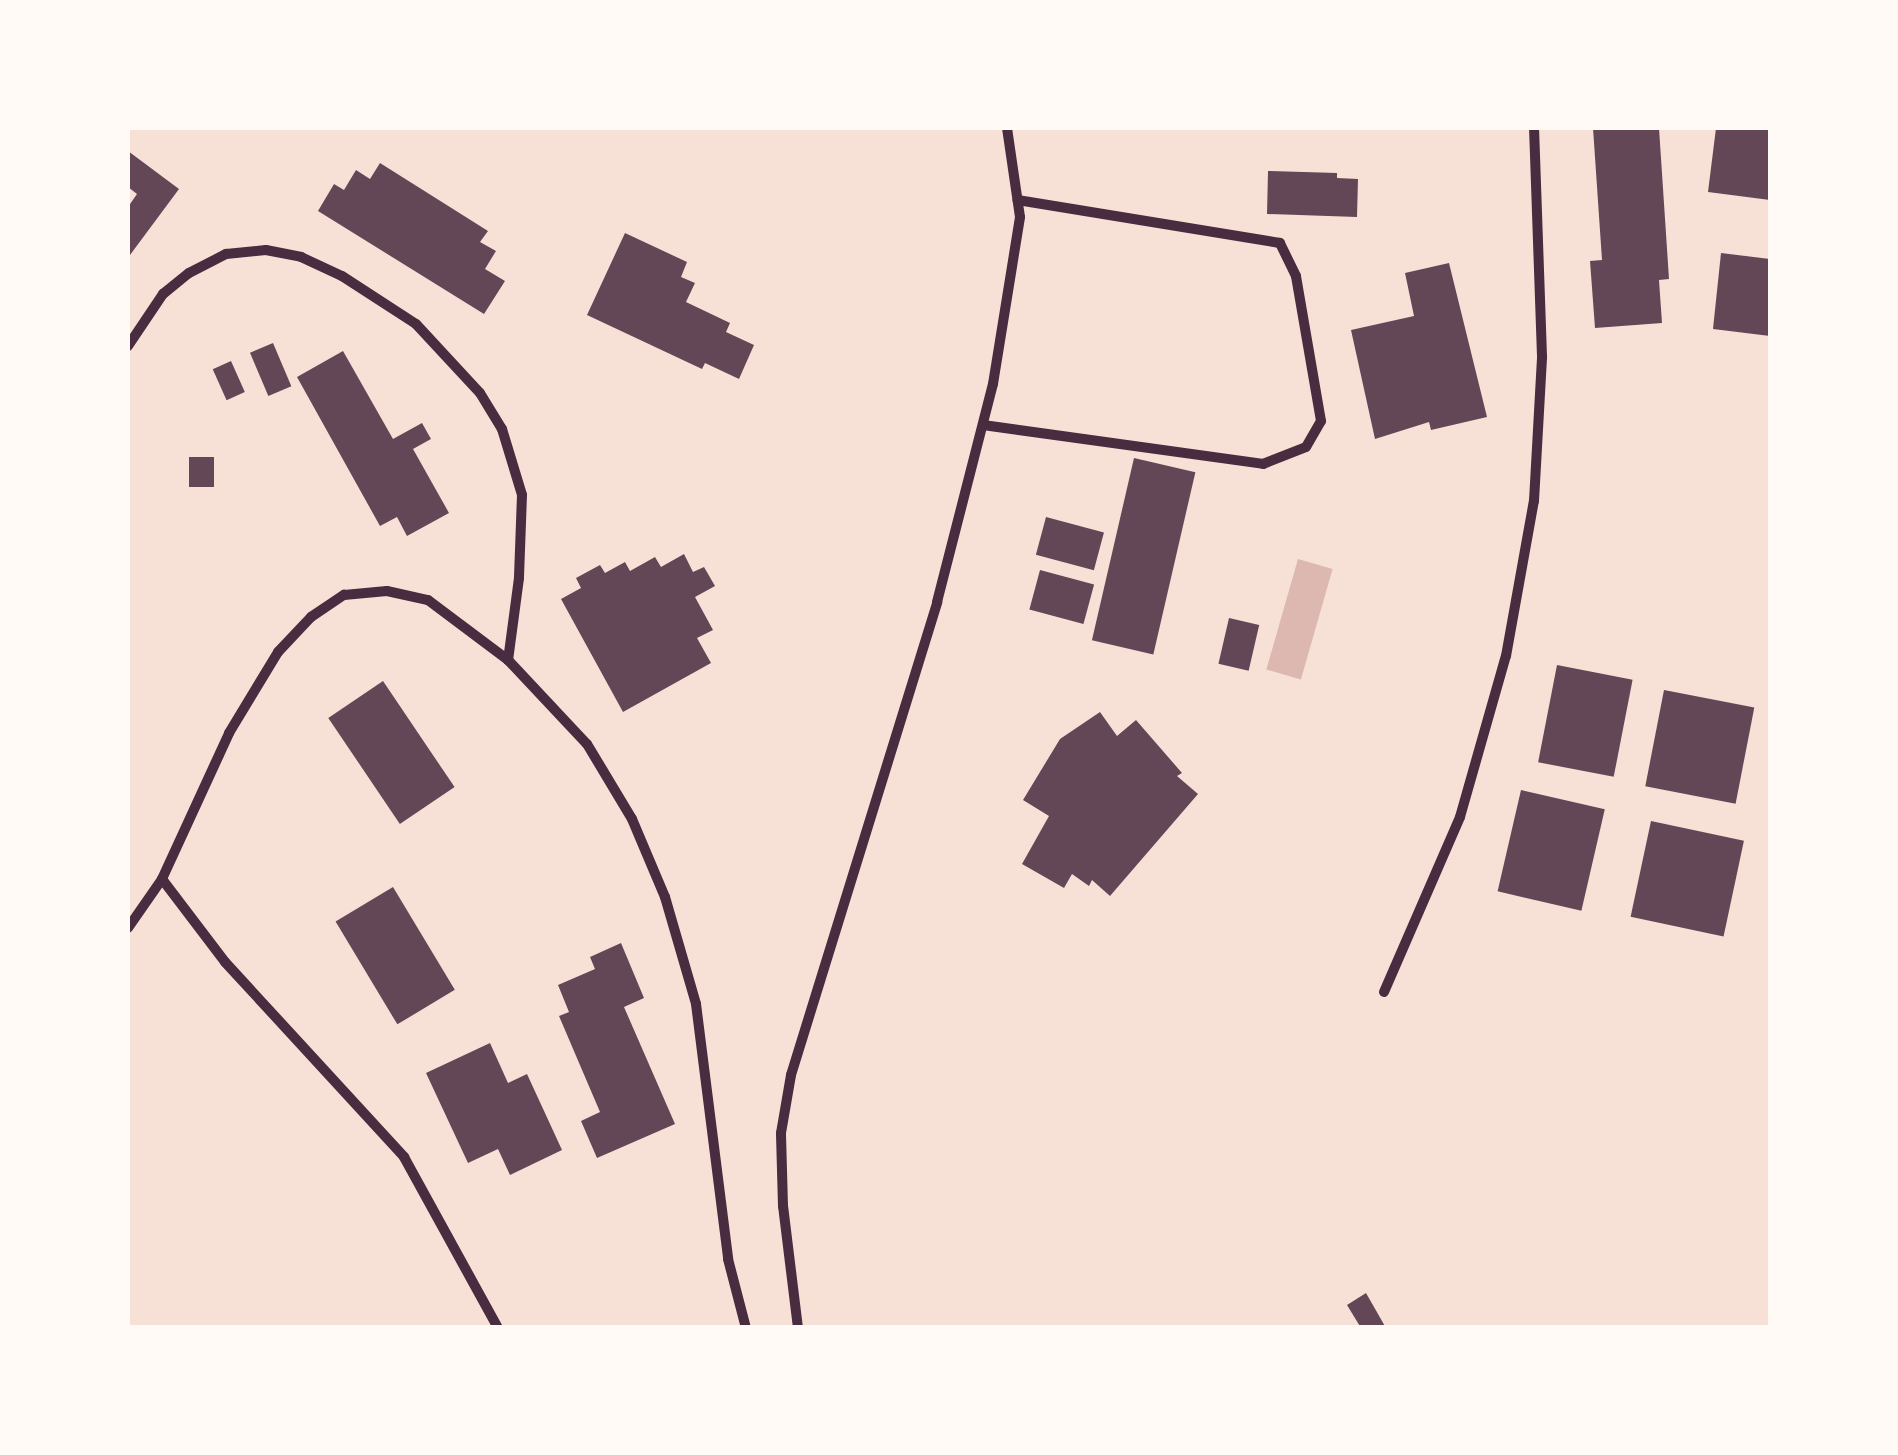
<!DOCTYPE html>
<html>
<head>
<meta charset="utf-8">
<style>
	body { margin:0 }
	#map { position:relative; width:1898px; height:1455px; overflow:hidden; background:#f7e1d7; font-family:"PT Sans",sans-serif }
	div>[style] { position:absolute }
	.water>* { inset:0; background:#dcb8b0; transform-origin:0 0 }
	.building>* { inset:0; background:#644757; transform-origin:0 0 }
	.minor>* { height:10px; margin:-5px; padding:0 5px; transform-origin:5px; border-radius:5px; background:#4a2c40 }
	span { translate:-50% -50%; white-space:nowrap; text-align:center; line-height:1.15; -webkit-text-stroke:10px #fffaf5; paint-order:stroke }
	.frame { position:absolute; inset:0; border:130px solid #fffaf5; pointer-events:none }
</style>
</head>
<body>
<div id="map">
	<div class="water">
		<div style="left:1298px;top:559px;width:36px;height:115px;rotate:16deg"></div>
	</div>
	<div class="building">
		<div style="clip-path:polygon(1593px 128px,1659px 128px,1669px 279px,1659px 280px,1662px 323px,1595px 328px,1590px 261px,1602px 260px)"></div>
		<div style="clip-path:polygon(1716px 128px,1770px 128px,1770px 200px,1708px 192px)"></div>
		<div style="clip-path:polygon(128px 151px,179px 189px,130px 255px,128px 207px,137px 194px,128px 187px)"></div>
		<div style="clip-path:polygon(380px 163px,488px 231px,480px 242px,496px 251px,485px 269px,505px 281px,484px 314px,318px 211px,334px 184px,344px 190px,356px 170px,370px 179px)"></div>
		<div style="clip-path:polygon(1268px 171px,1337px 173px,1337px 178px,1358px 179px,1357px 217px,1267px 214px)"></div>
		<div style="clip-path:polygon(625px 233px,687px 262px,681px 277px,695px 283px,686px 302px,730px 323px,726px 332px,754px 345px,739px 379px,705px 363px,702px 369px,587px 315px)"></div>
		<div style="clip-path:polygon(1721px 253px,1770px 259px,1770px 336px,1713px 329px)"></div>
		<div style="clip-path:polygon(1449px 263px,1487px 417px,1431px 430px,1429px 422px,1375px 439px,1351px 330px,1414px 316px,1405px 273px)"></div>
		<div style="left:273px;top:343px;width:47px;height:25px;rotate:67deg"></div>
		<div style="clip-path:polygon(343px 351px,393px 439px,422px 423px,431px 439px,413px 449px,449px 513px,407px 536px,397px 517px,380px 526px,297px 377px)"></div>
		<div style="left:231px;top:361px;width:34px;height:20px;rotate:66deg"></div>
		<div style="left:214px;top:457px;width:30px;height:25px;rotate:90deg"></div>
		<div style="left:1134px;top:458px;width:63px;height:187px;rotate:13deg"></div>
		<div style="left:1046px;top:517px;width:60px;height:39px;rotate:15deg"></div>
		<div style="clip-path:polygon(684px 554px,693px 572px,704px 567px,715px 586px,695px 597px,713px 630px,697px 638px,711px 663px,623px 712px,561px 599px,581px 588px,576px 578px,600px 565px,605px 573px,625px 562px,630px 571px,655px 557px,661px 567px)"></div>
		<div style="left:1040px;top:570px;width:56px;height:41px;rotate:15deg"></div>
		<div style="left:1229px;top:618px;width:31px;height:47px;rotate:13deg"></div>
		<div style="left:1557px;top:665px;width:77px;height:99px;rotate:11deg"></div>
		<div style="left:383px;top:681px;width:128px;height:66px;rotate:56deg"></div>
		<div style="left:1664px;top:690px;width:92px;height:98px;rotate:11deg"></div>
		<div style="clip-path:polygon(1100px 712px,1117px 736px,1136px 720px,1182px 773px,1177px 776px,1198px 794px,1110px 896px,1092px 880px,1089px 886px,1072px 874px,1064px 888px,1022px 864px,1049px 816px,1023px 800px,1060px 739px)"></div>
		<div style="left:1521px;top:790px;width:86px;height:104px;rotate:13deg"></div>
		<div style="left:1651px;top:821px;width:95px;height:98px;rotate:12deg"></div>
		<div style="left:393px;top:887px;width:120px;height:67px;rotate:59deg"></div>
		<div style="clip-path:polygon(621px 943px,644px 998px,624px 1007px,675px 1124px,597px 1158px,581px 1121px,600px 1112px,559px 1016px,569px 1012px,558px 985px,595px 969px,590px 957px)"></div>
		<div style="clip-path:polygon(490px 1043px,508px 1083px,527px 1074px,562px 1150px,510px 1175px,498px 1149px,468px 1163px,426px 1073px)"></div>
		<div style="clip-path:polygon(1366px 1293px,1386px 1328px,1361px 1328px,1347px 1305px)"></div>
	</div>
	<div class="minor">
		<div style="left:128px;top:346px;width:63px;rotate:-56.1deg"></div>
		<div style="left:163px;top:294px;width:33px;rotate:-39deg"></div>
		<div style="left:189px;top:273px;width:42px;rotate:-27.2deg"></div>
		<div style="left:226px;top:254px;width:40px;rotate:-5.7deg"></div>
		<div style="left:266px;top:250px;width:36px;rotate:11deg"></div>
		<div style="left:301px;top:257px;width:45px;rotate:24.9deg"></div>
		<div style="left:342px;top:276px;width:88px;rotate:33deg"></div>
		<div style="left:416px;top:324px;width:94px;rotate:47.2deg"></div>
		<div style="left:480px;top:393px;width:42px;rotate:58.6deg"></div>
		<div style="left:502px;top:429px;width:69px;rotate:73.1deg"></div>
		<div style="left:522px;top:495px;width:83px;rotate:92.1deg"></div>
		<div style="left:519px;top:578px;width:83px;rotate:97.6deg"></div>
		<div style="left:983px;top:425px;width:283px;rotate:7.9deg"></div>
		<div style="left:1263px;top:464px;width:46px;rotate:-21.6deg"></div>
		<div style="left:1306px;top:447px;width:30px;rotate:-60deg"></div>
		<div style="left:1321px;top:421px;width:147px;rotate:-99.8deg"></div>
		<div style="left:1296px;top:276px;width:37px;rotate:-116deg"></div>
		<div style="left:1280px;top:243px;width:266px;rotate:-170.7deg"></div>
		<div style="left:162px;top:879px;width:104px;rotate:52.8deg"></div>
		<div style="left:225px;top:962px;width:265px;rotate:47.4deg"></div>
		<div style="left:404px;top:1157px;width:195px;rotate:61.2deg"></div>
		<div style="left:128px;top:928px;width:60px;rotate:-55.2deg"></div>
		<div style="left:162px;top:879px;width:161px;rotate:-65.3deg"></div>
		<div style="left:229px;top:733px;width:95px;rotate:-58.8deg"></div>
		<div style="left:278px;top:652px;width:48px;rotate:-46.7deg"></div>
		<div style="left:311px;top:617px;width:40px;rotate:-34deg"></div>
		<div style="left:344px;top:595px;width:43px;rotate:-5.3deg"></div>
		<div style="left:387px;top:591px;width:42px;rotate:12.4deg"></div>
		<div style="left:428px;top:600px;width:100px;rotate:36.9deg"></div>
		<div style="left:508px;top:660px;width:115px;rotate:46.8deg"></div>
		<div style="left:587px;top:744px;width:87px;rotate:59deg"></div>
		<div style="left:632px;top:819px;width:85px;rotate:67.1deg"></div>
		<div style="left:665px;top:897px;width:111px;rotate:73.8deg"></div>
		<div style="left:696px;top:1004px;width:257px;rotate:82.8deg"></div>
		<div style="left:728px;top:1259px;width:71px;rotate:75.4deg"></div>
		<div style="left:1384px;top:992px;width:191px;rotate:-66.5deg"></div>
		<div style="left:1460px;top:817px;width:167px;rotate:-74.1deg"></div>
		<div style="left:1506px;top:656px;width:158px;rotate:-79.8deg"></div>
		<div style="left:1534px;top:501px;width:145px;rotate:-86.8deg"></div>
		<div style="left:1542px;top:356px;width:228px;rotate:-92deg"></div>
		<div style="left:798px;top:1328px;width:123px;rotate:-97deg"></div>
		<div style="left:783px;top:1206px;width:73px;rotate:-91.6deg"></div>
		<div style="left:781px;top:1133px;width:59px;rotate:-80.2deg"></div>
		<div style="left:791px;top:1075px;width:495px;rotate:-72.8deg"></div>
		<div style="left:937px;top:602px;width:225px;rotate:-75.6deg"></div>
		<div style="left:993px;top:384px;width:169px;rotate:-80.8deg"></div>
		<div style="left:1020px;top:217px;width:90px;rotate:-98.3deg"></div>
	</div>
	<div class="frame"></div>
</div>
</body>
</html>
